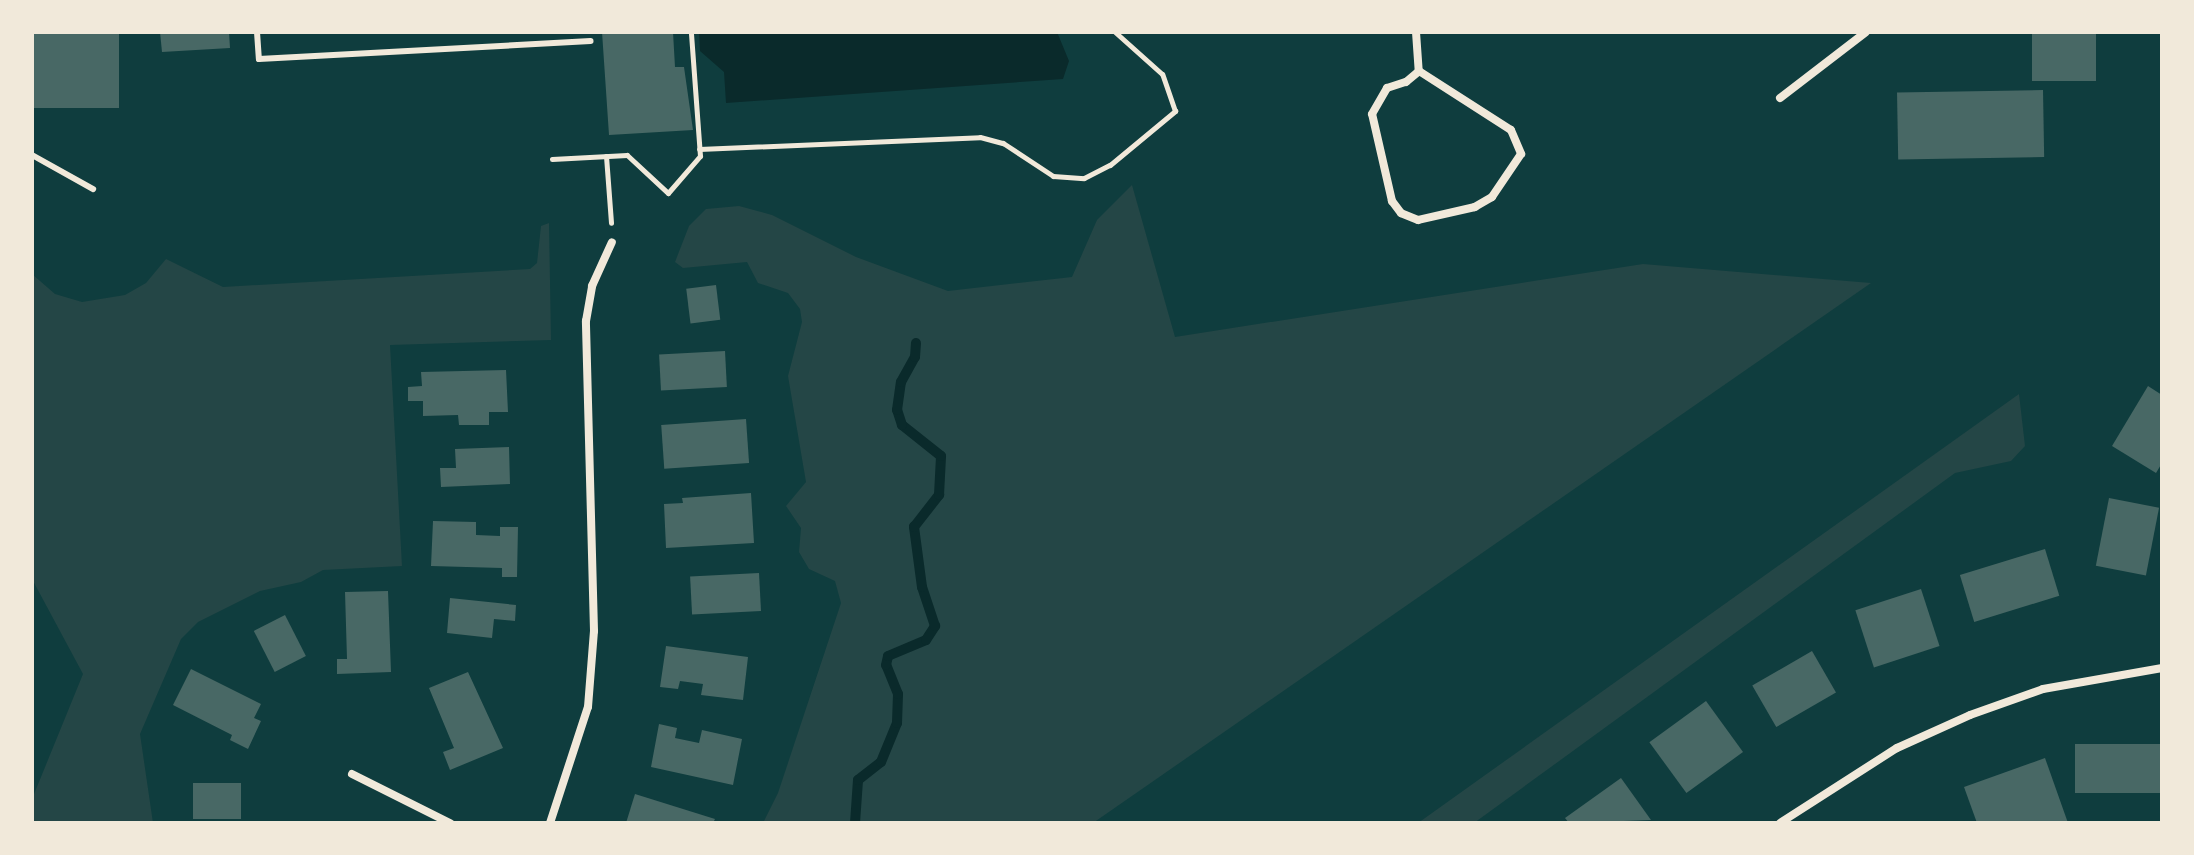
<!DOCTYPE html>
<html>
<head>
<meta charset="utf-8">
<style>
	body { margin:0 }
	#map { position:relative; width:2194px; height:855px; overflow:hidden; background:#0f3d3e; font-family:"Zilla Slab",serif }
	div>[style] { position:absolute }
	.green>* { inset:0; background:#244646 }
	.water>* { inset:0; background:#0a2a2b }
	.stream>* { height:10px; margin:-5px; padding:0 5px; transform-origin:5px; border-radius:5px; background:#0a2a2b }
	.building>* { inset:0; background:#486865; transform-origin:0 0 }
	.path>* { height:5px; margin:-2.5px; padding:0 2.5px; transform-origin:2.5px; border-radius:2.5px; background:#f1e9da }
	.service>* { height:6px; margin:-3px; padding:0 3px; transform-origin:3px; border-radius:3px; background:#f1e9da }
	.minor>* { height:8px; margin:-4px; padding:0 4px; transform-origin:4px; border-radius:4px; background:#f1e9da }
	span { translate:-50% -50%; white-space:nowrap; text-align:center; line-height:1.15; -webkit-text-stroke:8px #f1e9da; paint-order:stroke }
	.frame { position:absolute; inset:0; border:34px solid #f1e9da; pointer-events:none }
</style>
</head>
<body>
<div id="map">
	<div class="green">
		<div style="clip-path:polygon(1132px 185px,1175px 337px,1643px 264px,1871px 283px,1093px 823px,763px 823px,778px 793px,841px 603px,835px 581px,809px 569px,799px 552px,801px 528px,786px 506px,806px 482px,788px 376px,802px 322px,800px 309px,788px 293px,758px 283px,747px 262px,683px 268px,675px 262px,689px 226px,706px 209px,739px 206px,772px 215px,856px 257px,948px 291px,1072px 277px,1097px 220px)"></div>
		<div style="clip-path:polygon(549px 223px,551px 340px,390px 345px,402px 566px,323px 570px,301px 582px,260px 591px,198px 622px,181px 639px,140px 734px,153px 823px,32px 823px,32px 799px,83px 674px,32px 579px,32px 274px,55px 294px,82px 302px,125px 295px,146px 283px,166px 259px,223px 287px,530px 269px,537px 263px,541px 226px)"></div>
		<div style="clip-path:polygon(2019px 394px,2025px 446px,2011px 461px,1955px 473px,1474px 823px,1418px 823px)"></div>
	</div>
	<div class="water">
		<div style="clip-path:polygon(699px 32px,1057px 32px,1069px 61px,1063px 79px,726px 103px,724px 72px,700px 51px)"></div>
	</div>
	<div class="stream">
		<div style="left:855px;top:823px;width:43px;rotate:-86deg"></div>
		<div style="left:858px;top:780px;width:29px;rotate:-38deg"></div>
		<div style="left:881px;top:762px;width:42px;rotate:-67.7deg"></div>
		<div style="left:897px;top:723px;width:29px;rotate:-88deg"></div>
		<div style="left:898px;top:694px;width:31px;rotate:-112deg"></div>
		<div style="left:886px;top:665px;width:9px;rotate:-77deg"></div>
		<div style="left:888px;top:656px;width:41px;rotate:-22.8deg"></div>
		<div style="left:926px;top:640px;width:17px;rotate:-57deg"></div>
		<div style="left:935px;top:626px;width:41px;rotate:-108.4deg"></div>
		<div style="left:922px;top:587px;width:61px;rotate:-97.6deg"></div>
		<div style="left:914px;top:527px;width:41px;rotate:-52deg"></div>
		<div style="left:939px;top:495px;width:39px;rotate:-87deg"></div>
		<div style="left:941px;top:456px;width:50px;rotate:-141.5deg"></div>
		<div style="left:902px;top:425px;width:16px;rotate:-108deg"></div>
		<div style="left:897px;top:410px;width:28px;rotate:-82deg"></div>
		<div style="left:901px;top:382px;width:29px;rotate:-61deg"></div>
		<div style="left:915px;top:357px;width:14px;rotate:-86deg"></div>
	</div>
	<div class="building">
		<div style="left:32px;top:32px;width:87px;height:76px"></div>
		<div style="clip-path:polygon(160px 32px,229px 32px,230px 48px,162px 52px)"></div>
		<div style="clip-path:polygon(602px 32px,673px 32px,675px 67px,684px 67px,693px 130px,609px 135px)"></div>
		<div style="left:2032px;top:32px;width:64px;height:49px"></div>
		<div style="left:2043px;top:90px;width:67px;height:146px;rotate:89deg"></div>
		<div style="left:716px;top:285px;width:35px;height:30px;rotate:83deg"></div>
		<div style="left:725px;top:351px;width:36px;height:66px;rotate:87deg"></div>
		<div style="clip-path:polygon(506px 370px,508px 412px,489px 412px,489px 425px,459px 425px,458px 415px,423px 416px,423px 401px,408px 401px,408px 387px,422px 386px,421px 372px)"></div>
		<div style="clip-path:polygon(2148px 386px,2162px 395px,2162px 463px,2156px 473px,2112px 446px)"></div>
		<div style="left:746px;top:419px;width:44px;height:85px;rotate:86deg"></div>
		<div style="clip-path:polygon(509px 447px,510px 484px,441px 487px,440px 468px,456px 468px,455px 449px)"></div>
		<div style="clip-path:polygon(751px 493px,754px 543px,666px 548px,664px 504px,683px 503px,682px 498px)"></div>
		<div style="left:2109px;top:498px;width:51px;height:69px;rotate:11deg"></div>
		<div style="clip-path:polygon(433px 521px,476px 522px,476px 535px,500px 536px,500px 527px,518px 527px,517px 577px,502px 577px,502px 568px,431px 566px)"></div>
		<div style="left:2045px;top:549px;width:49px;height:89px;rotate:73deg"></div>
		<div style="left:759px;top:573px;width:38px;height:69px;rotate:87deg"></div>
		<div style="left:1921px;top:589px;width:60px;height:69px;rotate:72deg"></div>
		<div style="clip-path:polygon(388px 591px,391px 672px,337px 674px,337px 659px,347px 659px,345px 592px)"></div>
		<div style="clip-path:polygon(450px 598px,516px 605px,515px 621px,494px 619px,492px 638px,447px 633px)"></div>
		<div style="left:285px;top:615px;width:46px;height:35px;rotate:63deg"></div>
		<div style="clip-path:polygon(666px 646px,748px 657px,743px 700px,701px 695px,703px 684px,680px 681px,678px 689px,660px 687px)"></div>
		<div style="left:1812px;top:651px;width:48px;height:69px;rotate:60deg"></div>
		<div style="clip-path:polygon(191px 669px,261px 704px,254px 718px,261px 721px,248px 749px,230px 740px,232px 735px,173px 705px)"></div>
		<div style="clip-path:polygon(468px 672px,503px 748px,450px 770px,443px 752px,454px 748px,429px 688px)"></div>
		<div style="left:1706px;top:701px;width:63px;height:70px;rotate:54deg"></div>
		<div style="clip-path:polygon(659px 724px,677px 728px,675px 738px,699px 743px,702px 730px,742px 739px,733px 785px,651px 767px)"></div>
		<div style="left:2162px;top:744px;width:49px;height:87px;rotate:90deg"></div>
		<div style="clip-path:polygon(2045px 758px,2068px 823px,1977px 823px,1964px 787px)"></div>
		<div style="clip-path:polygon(1621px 778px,1651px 820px,1569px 823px,1565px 818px)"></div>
		<div style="left:241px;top:783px;width:36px;height:48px;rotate:90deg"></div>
		<div style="clip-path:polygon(635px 794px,715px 819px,713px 823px,626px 823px)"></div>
	</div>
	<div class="path">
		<div style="left:699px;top:149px;width:281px;rotate:-2.4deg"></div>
		<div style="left:980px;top:137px;width:24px;rotate:15deg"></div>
		<div style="left:1003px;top:143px;width:60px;rotate:33.4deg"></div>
		<div style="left:1053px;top:176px;width:31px;rotate:4deg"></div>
		<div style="left:1084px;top:178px;width:29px;rotate:-27deg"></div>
		<div style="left:1110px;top:165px;width:85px;rotate:-39.7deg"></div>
		<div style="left:1175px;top:111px;width:39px;rotate:-109deg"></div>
		<div style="left:1162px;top:74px;width:63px;rotate:-138.2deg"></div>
		<div style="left:606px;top:156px;width:67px;rotate:85.7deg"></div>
		<div style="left:552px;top:159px;width:75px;rotate:-3.1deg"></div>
		<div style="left:627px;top:155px;width:56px;rotate:42.8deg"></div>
		<div style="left:668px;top:193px;width:49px;rotate:-49.1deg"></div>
		<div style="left:700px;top:156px;width:124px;rotate:-94.2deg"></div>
	</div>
	<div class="service">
		<div style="left:257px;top:32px;width:27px;rotate:86deg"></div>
		<div style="left:259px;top:59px;width:332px;rotate:-3.1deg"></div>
		<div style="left:32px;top:155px;width:70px;rotate:29.1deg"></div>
	</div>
	<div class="minor">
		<div style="left:1416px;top:32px;width:39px;rotate:86deg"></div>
		<div style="left:1419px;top:71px;width:109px;rotate:32.7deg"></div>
		<div style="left:1511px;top:130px;width:26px;rotate:67deg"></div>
		<div style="left:1521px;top:154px;width:52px;rotate:124deg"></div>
		<div style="left:1492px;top:197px;width:20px;rotate:150deg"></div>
		<div style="left:1475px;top:207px;width:58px;rotate:167.2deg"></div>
		<div style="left:1418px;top:220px;width:18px;rotate:-158deg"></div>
		<div style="left:1401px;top:213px;width:15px;rotate:-127deg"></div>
		<div style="left:1392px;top:201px;width:89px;rotate:-102.9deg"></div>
		<div style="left:1372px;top:114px;width:30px;rotate:-60deg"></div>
		<div style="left:1387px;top:88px;width:20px;rotate:-18deg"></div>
		<div style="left:1406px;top:82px;width:17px;rotate:-40deg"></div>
		<div style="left:1780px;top:98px;width:108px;rotate:-37.5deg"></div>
		<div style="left:352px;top:774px;width:110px;rotate:26.6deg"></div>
		<div style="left:550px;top:823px;width:122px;rotate:-71.9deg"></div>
		<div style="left:588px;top:707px;width:76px;rotate:-85.5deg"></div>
		<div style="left:594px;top:631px;width:310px;rotate:-91.5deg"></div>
		<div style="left:586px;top:321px;width:36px;rotate:-80deg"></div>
		<div style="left:592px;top:286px;width:48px;rotate:-65.6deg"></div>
		<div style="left:1780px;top:823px;width:139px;rotate:-32.7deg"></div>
		<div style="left:1897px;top:748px;width:80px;rotate:-24.3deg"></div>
		<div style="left:1970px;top:715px;width:77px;rotate:-19.6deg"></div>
		<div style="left:2043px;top:689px;width:121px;rotate:-10deg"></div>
	</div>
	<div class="frame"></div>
</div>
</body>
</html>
